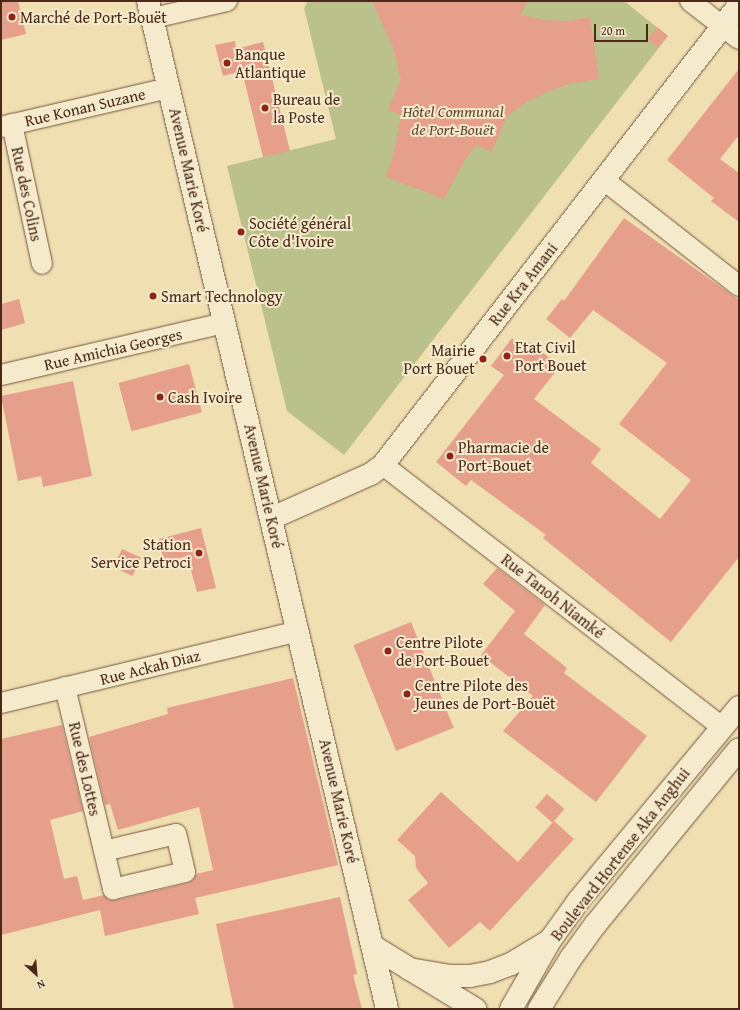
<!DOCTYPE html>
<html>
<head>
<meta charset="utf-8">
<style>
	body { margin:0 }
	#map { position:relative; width:740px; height:1010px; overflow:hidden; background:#efdfb1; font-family:"Gentium Book Plus",serif }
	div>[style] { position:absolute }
	.green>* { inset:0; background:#bbc18a }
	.building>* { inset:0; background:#e59f8b; transform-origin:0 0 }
	.roads { filter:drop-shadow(0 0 1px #74563e) drop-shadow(0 0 1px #74563e) }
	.minor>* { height:20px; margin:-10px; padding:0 10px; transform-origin:10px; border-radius:10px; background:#f5eacc }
	.tertiary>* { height:22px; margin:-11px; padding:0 11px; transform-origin:11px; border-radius:11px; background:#f5eacc }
	.secondary>* { height:22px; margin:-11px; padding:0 11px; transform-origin:11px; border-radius:11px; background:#f5eacc }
	.dots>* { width:11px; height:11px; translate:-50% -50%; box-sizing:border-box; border:2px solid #f5eacc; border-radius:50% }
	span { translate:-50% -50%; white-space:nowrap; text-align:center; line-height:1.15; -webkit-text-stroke:4px #f5eacc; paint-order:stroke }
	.poi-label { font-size:16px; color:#4b2818 }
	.left { translate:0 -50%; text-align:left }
	.right { translate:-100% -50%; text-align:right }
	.street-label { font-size:16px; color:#4b2818 }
	.park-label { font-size:16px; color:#61472f; font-style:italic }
	.frame { position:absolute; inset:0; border:2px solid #4b2818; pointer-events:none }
	.north { position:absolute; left:16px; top:954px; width:40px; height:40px; -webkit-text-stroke:3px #f5eacc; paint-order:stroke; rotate:154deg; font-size:11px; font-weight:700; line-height:16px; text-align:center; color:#4b2818 }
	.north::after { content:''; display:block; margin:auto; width:14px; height:18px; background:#4b2818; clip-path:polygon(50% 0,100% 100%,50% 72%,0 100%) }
	.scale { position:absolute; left:594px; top:24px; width:54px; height:18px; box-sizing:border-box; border:2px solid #4b2818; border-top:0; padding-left:5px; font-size:12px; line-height:14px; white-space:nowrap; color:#4b2818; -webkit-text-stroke:3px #f5eacc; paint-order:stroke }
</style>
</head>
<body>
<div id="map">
	<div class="green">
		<div style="clip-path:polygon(308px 1px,624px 1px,668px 36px,344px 455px,287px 411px,227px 166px,336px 139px,304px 8px)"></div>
	</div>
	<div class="building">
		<div style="clip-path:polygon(1px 1px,18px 1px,26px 34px,1px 40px)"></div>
		<div style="clip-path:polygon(372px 1px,527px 1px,521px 15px,544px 20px,569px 21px,590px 17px,599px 79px,573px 83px,549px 91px,527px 102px,507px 116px,492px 152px,476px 145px,466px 158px,444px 199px,386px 177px,393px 157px,401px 115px,388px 110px,401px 80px,393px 47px)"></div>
		<div style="left:657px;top:27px;width:14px;height:15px;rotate:39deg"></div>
		<div style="clip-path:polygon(235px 41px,236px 49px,263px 42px,290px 151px,263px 157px,242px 71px,223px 76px,215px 45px)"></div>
		<div style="clip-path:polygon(739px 69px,739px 135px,720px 159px,739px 173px,739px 222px,711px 201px,714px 198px,667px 160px)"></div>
		<div style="clip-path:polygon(624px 218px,739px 300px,739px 557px,671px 642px,543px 538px,546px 535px,471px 480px,466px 486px,436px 462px,504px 375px,491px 366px,512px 338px,525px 348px,529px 342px,560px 366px,534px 399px,601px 449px,591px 463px,660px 519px,691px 480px,619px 424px,667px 363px,593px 310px,570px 338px,546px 319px,562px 299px,564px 301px)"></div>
		<div style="clip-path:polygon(19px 299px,25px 323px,1px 330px,1px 304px)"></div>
		<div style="left:189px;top:364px;width:50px;height:73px;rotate:75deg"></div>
		<div style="clip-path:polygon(73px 381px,92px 476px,43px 487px,41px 476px,18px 481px,1px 396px)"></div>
		<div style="clip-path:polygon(201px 528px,216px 588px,197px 592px,187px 556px,164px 562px,159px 539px)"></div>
		<div style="left:122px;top:549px;width:21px;height:20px;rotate:25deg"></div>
		<div style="clip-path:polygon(497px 568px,545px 605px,524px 634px,567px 668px,564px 673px,647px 736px,596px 802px,503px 731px,533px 696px,481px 655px,515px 611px,483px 584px)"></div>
		<div style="left:411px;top:622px;width:114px;height:62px;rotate:68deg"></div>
		<div style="clip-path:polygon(293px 678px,338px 865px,195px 898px,199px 914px,105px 936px,100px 910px,1px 935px,1px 739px,62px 725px,83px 811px,50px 820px,64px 879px,77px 876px,83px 900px,104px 895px,109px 900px,116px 900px,188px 883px,193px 880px,196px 874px,213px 870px,199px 807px,118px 830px,110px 804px,105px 805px,89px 737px,168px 714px,167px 708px)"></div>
		<div style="clip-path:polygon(441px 792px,518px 862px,554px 821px,574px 839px,490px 931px,480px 922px,449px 948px,408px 900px,428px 883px,416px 868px,415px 856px,397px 840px)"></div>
		<div style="left:547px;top:794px;width:23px;height:18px;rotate:41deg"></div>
		<div style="clip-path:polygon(340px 897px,357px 974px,353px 975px,362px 1009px,234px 1009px,216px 924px)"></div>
	</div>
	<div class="roads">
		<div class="minor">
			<div style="left:690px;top:1px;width:62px;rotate:37.8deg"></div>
			<div style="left:153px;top:18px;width:76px;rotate:-12.9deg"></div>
			<div style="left:12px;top:124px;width:143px;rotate:77.9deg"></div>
			<div style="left:1px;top:127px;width:172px;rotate:-13.1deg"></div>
			<div style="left:604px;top:180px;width:172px;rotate:38.1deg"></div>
			<div style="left:1px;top:375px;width:230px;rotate:-13.1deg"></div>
			<div style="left:383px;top:465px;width:428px;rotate:37.7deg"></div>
			<div style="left:65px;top:687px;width:208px;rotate:76.6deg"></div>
			<div style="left:113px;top:889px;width:74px;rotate:-13.3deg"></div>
			<div style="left:185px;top:872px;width:39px;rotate:-103deg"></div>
			<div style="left:176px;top:834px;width:74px;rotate:166.7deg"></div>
			<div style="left:1px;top:703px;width:306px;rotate:-13.6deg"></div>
		</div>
		<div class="tertiary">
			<div style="left:272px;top:518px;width:108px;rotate:-24deg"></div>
			<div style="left:371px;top:474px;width:15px;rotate:-37deg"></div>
			<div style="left:383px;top:465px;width:582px;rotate:-52.26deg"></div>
		</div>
		<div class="secondary">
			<div style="left:148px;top:1px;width:1036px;rotate:76.66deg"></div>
			<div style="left:374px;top:947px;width:119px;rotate:31.5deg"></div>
			<div style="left:409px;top:969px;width:42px;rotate:9.7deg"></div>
			<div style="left:450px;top:976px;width:20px"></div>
			<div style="left:470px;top:976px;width:20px;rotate:-11deg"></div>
			<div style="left:490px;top:972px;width:22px;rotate:-21deg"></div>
			<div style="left:511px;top:964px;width:44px;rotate:-31.2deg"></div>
			<div style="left:511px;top:1009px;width:81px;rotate:-60.3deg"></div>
			<div style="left:551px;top:939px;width:48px;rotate:-54.3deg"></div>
			<div style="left:579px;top:900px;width:251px;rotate:-50.3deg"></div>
			<div style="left:539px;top:1009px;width:60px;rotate:-57.9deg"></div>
			<div style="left:571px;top:958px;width:41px;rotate:-54deg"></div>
			<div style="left:595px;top:925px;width:227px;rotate:-50.7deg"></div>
		</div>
	</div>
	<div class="dots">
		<div style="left:12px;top:17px;background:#8f2418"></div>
		<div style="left:227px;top:63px;background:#8f2418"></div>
		<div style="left:265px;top:108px;background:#8f2418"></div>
		<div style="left:241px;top:232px;background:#8f2418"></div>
		<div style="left:153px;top:296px;background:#8f2418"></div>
		<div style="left:507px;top:356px;background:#8f2418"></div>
		<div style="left:483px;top:359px;background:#8f2418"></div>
		<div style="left:160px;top:397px;background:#8f2418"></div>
		<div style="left:450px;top:456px;background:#8f2418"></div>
		<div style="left:199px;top:553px;background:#8f2418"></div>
		<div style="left:388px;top:651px;background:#8f2418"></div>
		<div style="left:407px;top:694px;background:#8f2418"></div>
	</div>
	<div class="poi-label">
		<span class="left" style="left:20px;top:17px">Marché de Port-Bouët</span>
		<span class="left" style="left:235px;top:63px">Banque<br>Atlantique</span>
		<span class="left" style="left:273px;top:108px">Bureau de<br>la Poste</span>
		<span class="left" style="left:249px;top:232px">Société général<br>Côte d'Ivoire</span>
		<span class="left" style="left:161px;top:296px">Smart Technology</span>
		<span class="left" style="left:515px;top:356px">Etat Civil<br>Port Bouet</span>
		<span class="right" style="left:475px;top:359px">Mairie<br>Port Bouet</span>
		<span class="left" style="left:168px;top:397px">Cash Ivoire</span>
		<span class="left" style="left:458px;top:456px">Pharmacie de<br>Port-Bouet</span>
		<span class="right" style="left:191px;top:553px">Station<br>Service Petroci</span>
		<span class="left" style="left:396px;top:651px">Centre Pilote<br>de Port-Bouet</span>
		<span class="left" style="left:415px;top:694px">Centre Pilote des<br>Jeunes de Port-Bouët</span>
	</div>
	<div class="street-label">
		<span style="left:85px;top:107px;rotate:-13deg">Rue Konan Suzane</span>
		<span style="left:189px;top:170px;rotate:77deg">Avenue Marie Koré</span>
		<span style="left:27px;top:194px;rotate:78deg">Rue des Colins</span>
		<span style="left:523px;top:284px;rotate:-52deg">Rue Kra Amani</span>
		<span style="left:113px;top:349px;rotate:-13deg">Rue Amichia Georges</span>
		<span style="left:264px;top:486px;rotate:77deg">Avenue Marie Koré</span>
		<span style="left:553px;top:596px;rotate:38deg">Rue Tanoh Niamké</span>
		<span style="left:150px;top:667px;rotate:-14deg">Rue Ackah Diaz</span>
		<span style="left:85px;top:769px;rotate:77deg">Rue des Lottes</span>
		<span style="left:339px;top:801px;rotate:77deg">Avenue Marie Koré</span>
		<span style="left:620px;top:854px;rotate:-52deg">Boulevard Hortense Aka Anghui</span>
	</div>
	<div class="park-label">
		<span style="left:453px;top:120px">Hôtel Communal<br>de Port-Bouët</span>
	</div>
	<div class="frame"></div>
	<div class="north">N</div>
	<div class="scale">20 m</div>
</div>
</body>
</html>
